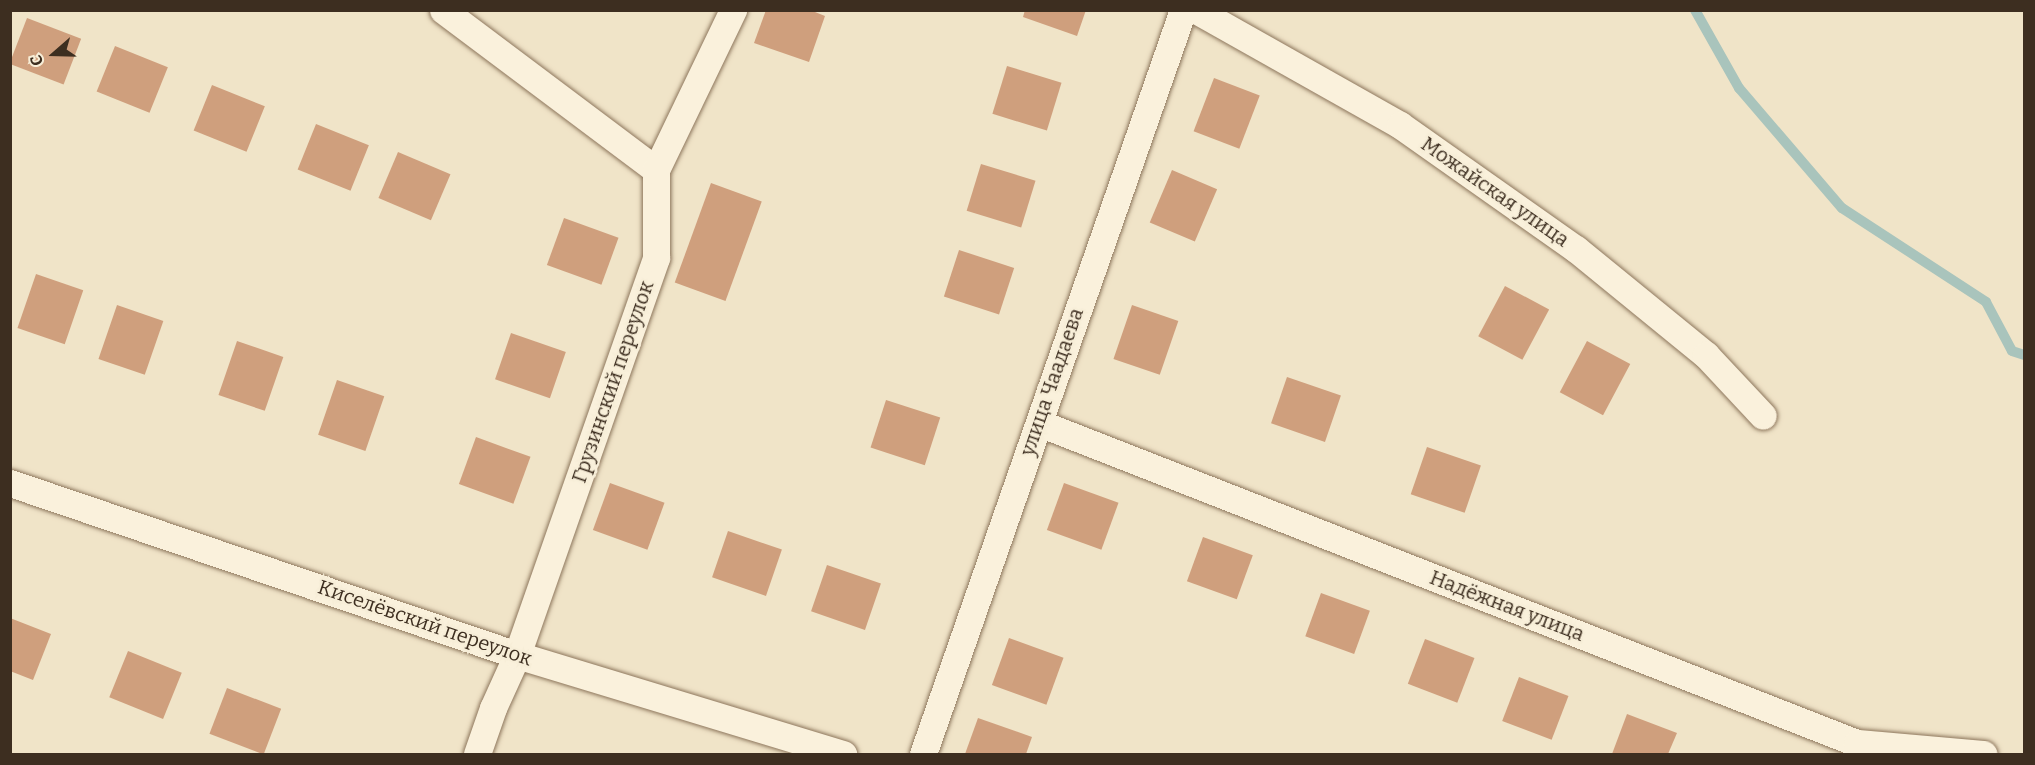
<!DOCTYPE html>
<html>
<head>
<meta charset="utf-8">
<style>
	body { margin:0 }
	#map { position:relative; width:2035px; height:765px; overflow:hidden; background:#f0e4c8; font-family:Bitter,serif }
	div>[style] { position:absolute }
	.stream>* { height:10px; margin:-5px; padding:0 5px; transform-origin:5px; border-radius:5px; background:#a9c4bc }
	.building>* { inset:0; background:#cf9f7d; transform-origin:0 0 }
	.roads { filter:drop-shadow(0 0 2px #8d765c) drop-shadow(0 0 2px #8d765c) }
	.street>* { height:27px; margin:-13.5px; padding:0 13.5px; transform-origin:13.5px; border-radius:13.5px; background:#faf1dc }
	span { translate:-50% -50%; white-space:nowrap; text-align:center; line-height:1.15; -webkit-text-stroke:4.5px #f7eed8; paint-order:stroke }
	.street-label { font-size:20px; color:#3d2e20 }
	.frame { position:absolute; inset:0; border:12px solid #3d2e20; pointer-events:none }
	.north { position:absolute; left:24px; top:24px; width:60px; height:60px; -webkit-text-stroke:4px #f7eed8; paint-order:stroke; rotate:250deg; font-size:16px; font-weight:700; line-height:24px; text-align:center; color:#3d2e20 }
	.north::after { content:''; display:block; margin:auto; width:21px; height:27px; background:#3d2e20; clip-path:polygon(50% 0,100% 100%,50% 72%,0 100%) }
</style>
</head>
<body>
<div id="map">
	<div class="stream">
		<div style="left:1695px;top:10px;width:90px;rotate:60.6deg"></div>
		<div style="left:1739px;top:88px;width:158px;rotate:49.4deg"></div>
		<div style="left:1842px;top:208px;width:172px;rotate:33.1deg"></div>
		<div style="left:1986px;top:302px;width:55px;rotate:62deg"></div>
		<div style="left:2012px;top:351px;width:13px;rotate:18deg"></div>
	</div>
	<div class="building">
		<div style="clip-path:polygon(766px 10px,810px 10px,825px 16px,809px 62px,754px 43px)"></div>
		<div style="clip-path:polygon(1025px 10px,1086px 10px,1077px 36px,1023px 17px)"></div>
		<div style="left:27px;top:18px;width:58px;height:49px;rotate:21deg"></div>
		<div style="left:115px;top:46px;width:57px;height:49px;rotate:22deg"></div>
		<div style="left:1007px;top:66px;width:57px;height:50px;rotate:17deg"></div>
		<div style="left:1214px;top:78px;width:49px;height:57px;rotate:21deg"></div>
		<div style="left:212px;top:85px;width:57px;height:49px;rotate:22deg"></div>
		<div style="left:316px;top:124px;width:57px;height:49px;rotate:22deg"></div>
		<div style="left:398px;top:152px;width:57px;height:50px;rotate:23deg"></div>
		<div style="left:981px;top:164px;width:57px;height:49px;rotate:17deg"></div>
		<div style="left:1172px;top:170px;width:49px;height:57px;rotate:23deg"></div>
		<div style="left:711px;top:183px;width:54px;height:106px;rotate:20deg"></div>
		<div style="left:564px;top:218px;width:58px;height:50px;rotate:20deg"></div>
		<div style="left:959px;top:250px;width:58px;height:49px;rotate:18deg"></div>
		<div style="left:36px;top:274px;width:50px;height:57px;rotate:19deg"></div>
		<div style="left:1505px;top:286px;width:50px;height:57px;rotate:28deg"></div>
		<div style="left:117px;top:305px;width:49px;height:57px;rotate:19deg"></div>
		<div style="left:1132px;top:305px;width:49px;height:57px;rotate:19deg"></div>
		<div style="left:511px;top:333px;width:58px;height:49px;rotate:19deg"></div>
		<div style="left:237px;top:341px;width:49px;height:57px;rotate:19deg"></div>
		<div style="left:1587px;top:341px;width:49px;height:58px;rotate:28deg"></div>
		<div style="left:1287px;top:377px;width:57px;height:49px;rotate:19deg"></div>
		<div style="left:337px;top:380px;width:50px;height:58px;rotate:19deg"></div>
		<div style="left:886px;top:400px;width:57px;height:50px;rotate:18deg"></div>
		<div style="left:476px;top:437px;width:58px;height:50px;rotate:20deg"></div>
		<div style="left:1427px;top:447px;width:57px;height:50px;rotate:19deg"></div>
		<div style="left:610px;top:483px;width:58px;height:50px;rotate:20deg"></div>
		<div style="left:1064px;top:483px;width:58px;height:50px;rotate:20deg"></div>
		<div style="left:728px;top:531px;width:57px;height:49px;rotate:19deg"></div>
		<div style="left:1203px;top:537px;width:53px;height:47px;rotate:20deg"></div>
		<div style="left:827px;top:565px;width:57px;height:49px;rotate:19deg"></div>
		<div style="left:1321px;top:593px;width:52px;height:46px;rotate:20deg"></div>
		<div style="clip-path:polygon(10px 618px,51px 634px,33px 680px,10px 671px)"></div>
		<div style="left:1009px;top:638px;width:58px;height:50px;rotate:20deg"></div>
		<div style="left:1425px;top:639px;width:53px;height:48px;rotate:21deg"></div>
		<div style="left:128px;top:651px;width:58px;height:50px;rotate:22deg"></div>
		<div style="left:1519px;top:677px;width:53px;height:47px;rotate:21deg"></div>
		<div style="left:227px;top:688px;width:58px;height:49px;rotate:21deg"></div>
		<div style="clip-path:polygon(1627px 714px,1677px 733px,1668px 754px,1612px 754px)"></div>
		<div style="clip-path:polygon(978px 718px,1032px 737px,1026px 754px,965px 754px)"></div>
	</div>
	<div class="roads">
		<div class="street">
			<div style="left:443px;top:10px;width:266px;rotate:36.9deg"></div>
			<div style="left:1196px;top:10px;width:234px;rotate:29.4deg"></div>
			<div style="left:1400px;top:125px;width:215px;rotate:35.2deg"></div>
			<div style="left:1576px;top:249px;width:168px;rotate:39.2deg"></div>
			<div style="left:1706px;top:355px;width:83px;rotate:46.9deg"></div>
			<div style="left:1039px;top:423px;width:878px;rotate:21.37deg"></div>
			<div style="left:1857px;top:743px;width:127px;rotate:5deg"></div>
			<div style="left:10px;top:483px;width:535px;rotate:18.74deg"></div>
			<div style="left:517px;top:655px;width:341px;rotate:16.9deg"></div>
			<div style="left:477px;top:754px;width:49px;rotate:-70.8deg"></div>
			<div style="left:493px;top:708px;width:58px;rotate:-65.6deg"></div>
			<div style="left:517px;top:655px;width:421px;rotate:-70.7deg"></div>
			<div style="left:656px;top:258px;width:88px;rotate:-90deg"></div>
			<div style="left:656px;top:170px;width:178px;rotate:-64.3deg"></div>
			<div style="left:923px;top:754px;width:788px;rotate:-70.74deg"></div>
		</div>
	</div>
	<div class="street-label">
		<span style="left:1495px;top:192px;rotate:35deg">Можайская улица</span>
		<span style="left:613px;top:382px;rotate:-71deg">Грузинский переулок</span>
		<span style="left:1052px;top:382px;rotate:-71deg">улица Чаадаева</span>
		<span style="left:1507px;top:606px;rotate:21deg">Надёжная улица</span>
		<span style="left:425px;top:623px;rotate:19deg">Киселёвский переулок</span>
	</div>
	<div class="frame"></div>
	<div class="north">С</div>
</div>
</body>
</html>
